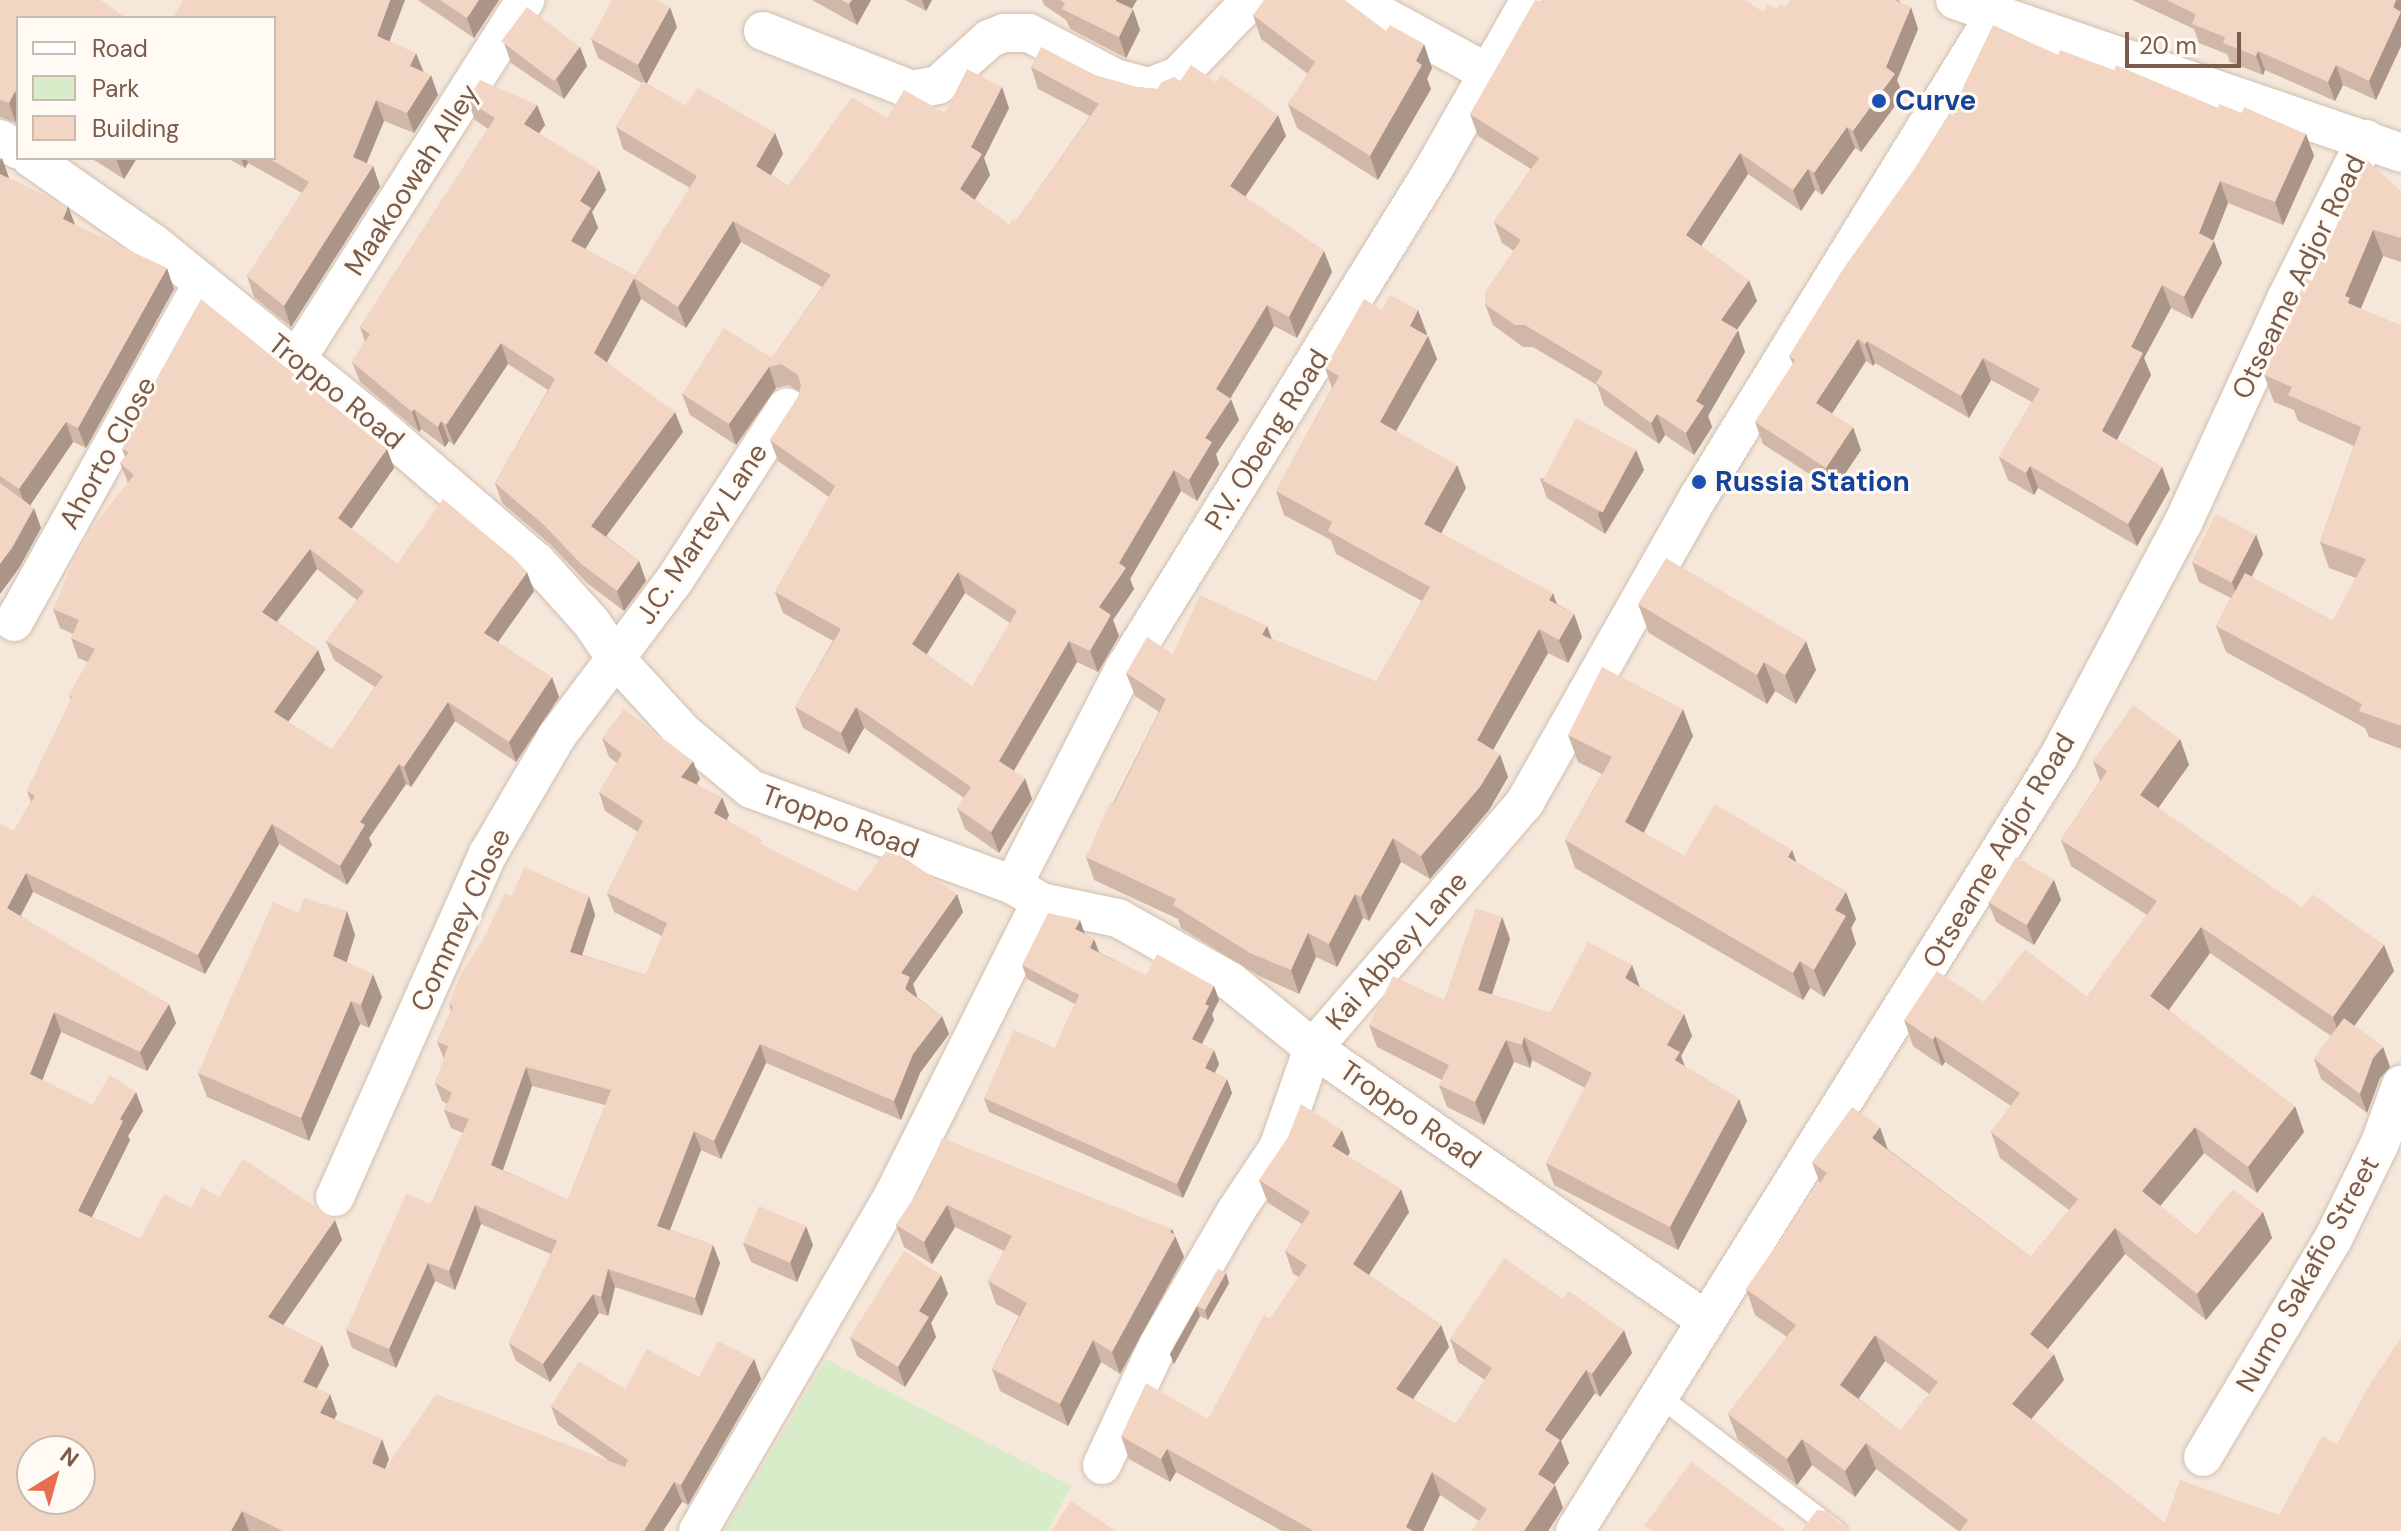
<!DOCTYPE html>
<html>
<head>
<meta charset="utf-8">
<style>
	body { margin:0 }
	#map { position:relative; width:2401px; height:1531px; overflow:hidden; background:#fdf6ec; font-family:"DM Sans",sans-serif }
	div>[style] { position:absolute }
	.residential>* { inset:0; background:#f5e8da }
	.green>* { inset:0; background:#d8ecc9 }
	.roads { filter:drop-shadow(0 0 2px #d1beb0) drop-shadow(0 0 2px #d1beb0) }
	.service>* { height:20px; margin:-10px; padding:0 10px; transform-origin:10px; border-radius:10px; background:#fff }
	.minor>* { height:38px; margin:-19px; padding:0 19px; transform-origin:19px; border-radius:19px; background:#fff }
	.wall>* { inset:0; background:#d1b7a8 }
	.shaded-wall>* { inset:0; background:#aa9588 }
	.building>* { inset:0; background:#f3d5c3; transform-origin:0 0 }
	.dots>* { width:22px; height:22px; translate:-50% -50%; box-sizing:border-box; border:4px solid #fffaf3; border-radius:50% }
	span { translate:-50% -50%; white-space:nowrap; text-align:center; line-height:1.15; -webkit-text-stroke:6px #fffaf3; paint-order:stroke }
	.transit-label { font-size:28px; color:#164399; font-weight:700 }
	.left { translate:0 -50%; text-align:left }
	.street-label { font-size:28px; color:#7a5c4d }
	.legend { position:absolute; left:16px; top:16px; width:260px; height:144px; box-sizing:border-box; background:#fffaf3; border:2px solid #cabbb1; margin:0; padding:10px 14px; list-style:none; font-size:24px; color:#7a5c4d }
	.legend li { display:flex; align-items:center; gap:16px; height:40px }
	.legend b { width:40px; border:2px solid #cabbb1 }
	.north { position:absolute; left:16px; top:1435px; width:80px; height:80px; box-sizing:border-box; background:#fffaf3; border:2px solid #cabbb1; border-radius:50%; rotate:37deg; font-size:22px; font-weight:700; line-height:32px; text-align:center; color:#7a5c4d }
	.north::after { content:''; display:block; margin:auto; width:28px; height:36px; background:#e76f51; clip-path:polygon(50% 0,100% 100%,50% 72%,0 100%) }
	.scale { position:absolute; left:2125px; top:32px; width:116px; height:36px; box-sizing:border-box; border:4px solid #7a5c4d; border-top:0; padding-left:10px; font-size:24px; line-height:28px; white-space:nowrap; color:#7a5c4d; -webkit-text-stroke:6px #fffaf3; paint-order:stroke }
</style>
</head>
<body>
<div id="map">
	<div class="residential">
		<div style="clip-path:polygon(evenodd,0 0,2401px 0,2401px 1531px,0 1531px,0 0,18px 18px,274px 18px,274px 158px,18px 158px,18px 18px,0 0,32px 1451px,80px 1451px,80px 1499px,32px 1499px,32px 1451px)"></div>
	</div>
	<div class="green">
		<div style="clip-path:polygon(826px 1359px,1071px 1486px,1048px 1531px,724px 1531px)"></div>
	</div>
	<div class="roads">
		<div class="service">
			<div style="left:1659px;top:1396px;width:223px;rotate:37.3deg"></div>
		</div>
		<div class="minor">
			<div style="left:1354px;top:0;width:153px;rotate:28.6deg"></div>
			<div style="left:1955px;top:0;width:472px;rotate:18.9deg"></div>
			<div style="left:763px;top:31px;width:160px;rotate:21.6deg"></div>
			<div style="left:912px;top:90px;width:26px;rotate:-11deg"></div>
			<div style="left:938px;top:85px;width:69px;rotate:-42deg"></div>
			<div style="left:989px;top:39px;width:16px;rotate:-22deg"></div>
			<div style="left:1004px;top:33px;width:25px"></div>
			<div style="left:1029px;top:33px;width:97px;rotate:27.6deg"></div>
			<div style="left:1115px;top:78px;width:35px;rotate:15deg"></div>
			<div style="left:1149px;top:87px;width:31px;rotate:-21deg"></div>
			<div style="left:1178px;top:76px;width:105px;rotate:-46.2deg"></div>
			<div style="left:0;top:139px;width:21px;rotate:31deg"></div>
			<div style="left:31px;top:158px;width:149px;rotate:34.9deg"></div>
			<div style="left:153px;top:243px;width:284px;rotate:39deg"></div>
			<div style="left:374px;top:422px;width:215px;rotate:40.7deg"></div>
			<div style="left:537px;top:562px;width:81px;rotate:48deg"></div>
			<div style="left:591px;top:622px;width:46px;rotate:55.6deg"></div>
			<div style="left:617px;top:660px;width:99px;rotate:47.5deg"></div>
			<div style="left:684px;top:733px;width:87px;rotate:39.9deg"></div>
			<div style="left:751px;top:789px;width:279px;rotate:20.1deg"></div>
			<div style="left:1013px;top:885px;width:33px;rotate:31deg"></div>
			<div style="left:1041px;top:902px;width:79px;rotate:11.7deg"></div>
			<div style="left:1118px;top:918px;width:129px;rotate:29.4deg"></div>
			<div style="left:1230px;top:981px;width:107px;rotate:38.9deg"></div>
			<div style="left:1313px;top:1048px;width:478px;rotate:34.7deg"></div>
			<div style="left:296px;top:360px;width:427px;rotate:-57.5deg"></div>
			<div style="left:14px;top:622px;width:387px;rotate:-60.9deg"></div>
			<div style="left:1013px;top:885px;width:241px;rotate:-62.8deg"></div>
			<div style="left:1123px;top:671px;width:589px;rotate:-58.25deg"></div>
			<div style="left:1433px;top:170px;width:196px;rotate:-60.3deg"></div>
			<div style="left:335px;top:1197px;width:376px;rotate:-66deg"></div>
			<div style="left:488px;top:854px;width:137px;rotate:-59.7deg"></div>
			<div style="left:557px;top:736px;width:194px;rotate:-53deg"></div>
			<div style="left:674px;top:581px;width:207px;rotate:-57deg"></div>
			<div style="left:2203px;top:1457px;width:252px;rotate:-59.2deg"></div>
			<div style="left:2332px;top:1241px;width:109px;rotate:-63.9deg"></div>
			<div style="left:2380px;top:1143px;width:62px;rotate:-70.1deg"></div>
			<div style="left:1102px;top:1465px;width:132px;rotate:-65deg"></div>
			<div style="left:1158px;top:1345px;width:155px;rotate:-59.8deg"></div>
			<div style="left:1236px;top:1211px;width:76px;rotate:-56.3deg"></div>
			<div style="left:1278px;top:1148px;width:106px;rotate:-70.7deg"></div>
			<div style="left:1313px;top:1048px;width:325px;rotate:-49.2deg"></div>
			<div style="left:1525px;top:802px;width:352px;rotate:-60.4deg"></div>
			<div style="left:1699px;top:496px;width:567px;rotate:-58.41deg"></div>
			<div style="left:698px;top:1531px;width:390px;rotate:-59.8deg"></div>
			<div style="left:894px;top:1194px;width:327px;rotate:-63.3deg"></div>
			<div style="left:1575px;top:1531px;width:914px;rotate:-58.01deg"></div>
			<div style="left:2059px;top:756px;width:264px;rotate:-62deg"></div>
			<div style="left:2183px;top:523px;width:247px;rotate:-65.3deg"></div>
			<div style="left:2286px;top:299px;width:179px;rotate:-63.4deg"></div>
		</div>
	</div>
	<div class="wall">
		<div style="clip-path:polygon(0 0,18px 18px,18px 119px,16px 123px,0 117px)"></div>
		<div style="clip-path:polygon(418px 0,499px 0,474px 38px)"></div>
		<div style="clip-path:polygon(812px 0,871px 0,857px 25px)"></div>
		<div style="clip-path:polygon(905px 0,932px 0,926px 11px)"></div>
		<div style="clip-path:polygon(1042px 0,1137px 0,1132px 9px,1140px 30px,1126px 58px,1070px 29px,1066px 20px,1044px 5px)"></div>
		<div style="clip-path:polygon(1791px 0,1899px 0,1918px 29px,1897px 80px,1903px 95px,1861px 152px,1855px 148px,1822px 195px,1815px 190px,1801px 211px,1748px 174px,1701px 246px,1757px 301px,1737px 330px,1745px 352px,1708px 416px,1712px 427px,1694px 455px,1665px 435px,1659px 444px,1604px 405px,1597px 385px,1533px 347px,1523px 347px,1493px 325px,1485px 304px,1514px 251px,1502px 243px,1494px 222px,1531px 169px,1478px 136px,1470px 114px,1540px 1px,1763px 12px,1785px 8px)"></div>
		<div style="clip-path:polygon(2132px 0,2401px 0,2401px 46px,2376px 100px,2343px 85px,2335px 101px,2265px 70px,2263px 75px,2230px 62px,2227px 54px,2199px 43px,2194px 29px)"></div>
		<div style="clip-path:polygon(1253px 15px,1432px 68px,1427px 79px,1431px 89px,1378px 180px,1297px 128px,1288px 104px,1308px 74px,1261px 39px)"></div>
		<div style="clip-path:polygon(evenodd,677px 27px,646px 83px,685px 106px,775px 133px,783px 154px,771px 175px,788px 186px,887px 118px,1009px 108px,984px 158px,990px 175px,975px 200px,1009px 225px,1016px 221px,1090px 116px,1038px 89px,1031px 67px,1097px 76px,1136px 87px,1157px 89px,1180px 81px,1286px 136px,1245px 197px,1324px 251px,1332px 272px,1297px 338px,1274px 326px,1230px 399px,1239px 420px,1216px 454px,1219px 464px,1197px 501px,1181px 491px,1130px 579px,1134px 589px,1113px 620px,1119px 636px,1098px 672px,1077px 662px,1014px 771px,1032px 799px,999px 853px,965px 829px,957px 808px,964px 798px,864px 728px,849px 754px,803px 728px,795px 707px,833px 641px,783px 613px,775px 592px,829px 497px,778px 461px,770px 440px,798px 397px,800px 392px,789px 385px,776px 388px,736px 445px,690px 415px,682px 394px,772px 358px,822px 287px,741px 242px,686px 328px,641px 299px,607px 362px,683px 432px,606px 536px,639px 561px,646px 581px,624px 611px,587px 583px,551px 545px,502px 503px,495px 483px,548px 390px,508px 364px,454px 445px,449px 441px,445px 447px,421px 429px,419px 432px,360px 382px,352px 362px,365px 342px,360px 327px,488px 129px,475px 120px,467px 100px,537px 105px,545px 125px,539px 133px,606px 190px,592px 212px,598px 228px,585px 249px,635px 276px,690px 188px,623px 149px,616px 127px,642px 83px,598px 58px,591px 39px,677px 27px,965px 593px,1010px 623px,972px 687px,926px 654px,965px 593px)"></div>
		<div style="clip-path:polygon(389px 41px,423px 71px,438px 95px,414px 133px,384px 121px,366px 163px,373px 166px,380px 187px,291px 327px,254px 297px,247px 276px,302px 193px,248px 163px,245px 168px,227px 158px,274px 158px)"></div>
		<div style="clip-path:polygon(504px 43px,580px 47px,587px 66px,564px 99px,511px 63px)"></div>
		<div style="clip-path:polygon(2058px 55px,2218px 108px,2242px 113px,2306px 134px,2314px 156px,2283px 225px,2228px 203px,2213px 241px,2222px 263px,2192px 319px,2171px 308px,2144px 358px,2151px 375px,2117px 440px,2162px 467px,2170px 489px,2137px 546px,2038px 488px,2034px 495px,2008px 480px,1999px 457px,2032px 402px,1991px 380px,1969px 418px,1875px 363px,1873px 366px,1866px 361px,1831px 414px,1861px 450px,1834px 490px,1763px 444px,1755px 422px,1793px 364px,1789px 356px)"></div>
		<div style="clip-path:polygon(0 157px,9px 179px,75px 225px,174px 289px,86px 448px,73px 442px,30px 505px,41px 528px,19px 568px,0 594px)"></div>
		<div style="clip-path:polygon(91px 158px,137px 158px,124px 179px)"></div>
		<div style="clip-path:polygon(2343px 189px,2401px 191px,2401px 262px,2383px 256px,2361px 309px,2401px 326px,2401px 749px,2369px 737px,2365px 728px,2226px 652px,2216px 626px,2231px 598px,2199px 582px,2192px 562px,2263px 554px,2251px 577px,2333px 621px,2356px 578px,2329px 568px,2320px 542px,2354px 446px,2298px 421px,2294px 410px,2274px 402px,2264px 375px,2312px 281px,2347px 203px)"></div>
		<div style="clip-path:polygon(1382px 310px,1418px 310px,1426px 335px,1428px 336px,1437px 359px,1396px 431px,1466px 488px,1441px 533px,1574px 614px,1582px 637px,1568px 663px,1548px 653px,1493px 750px,1508px 777px,1489px 810px,1430px 879px,1401px 862px,1369px 921px,1363px 918px,1337px 967px,1316px 957px,1299px 994px,1259px 976px,1181px 928px,1178px 919px,1094px 880px,1086px 857px,1159px 712px,1135px 696px,1126px 673px,1173px 654px,1267px 626px,1272px 639px,1376px 682px,1422px 601px,1336px 554px,1331px 540px,1284px 515px,1276px 491px,1332px 388px,1325px 368px)"></div>
		<div style="clip-path:polygon(evenodd,122px 449px,387px 449px,394px 468px,351px 529px,397px 564px,534px 591px,498px 642px,559px 697px,516px 762px,455px 721px,411px 787px,406px 784px,369px 838px,372px 845px,347px 885px,279px 844px,205px 974px,33px 892px,21px 916px,176px 1023px,147px 1071px,61px 1032px,42px 1080px,92px 1105px,136px 1092px,143px 1111px,128px 1136px,130px 1140px,92px 1217px,140px 1239px,191px 1208px,219px 1197px,335px 1220px,342px 1240px,283px 1325px,322px 1345px,329px 1365px,317px 1388px,337px 1414px,334px 1419px,389px 1459px,385px 1469px,608px 1460px,558px 1425px,551px 1406px,625px 1389px,699px 1377px,754px 1359px,761px 1379px,688px 1505px,682px 1502px,663px 1531px,0 1531px,14px 831px,31px 802px,27px 791px,71px 700px,69px 695px,88px 662px,78px 658px,71px 638px,73px 634px,60px 628px,53px 609px,128px 483px,120px 463px,125px 457px,122px 449px,317px 569px,357px 600px,326px 641px,334px 660px,375px 687px,332px 750px,288px 722px,325px 670px,318px 650px,277px 622px,317px 569px)"></div>
		<div style="clip-path:polygon(1636px 450px,1644px 470px,1605px 534px,1547px 498px,1540px 479px)"></div>
		<div style="clip-path:polygon(1638px 604px,1816px 670px,1796px 704px,1775px 691px,1767px 704px,1649px 633px)"></div>
		<div style="clip-path:polygon(1568px 735px,1693px 736px,1644px 833px,1684px 856px,1792px 850px,1796px 862px,1846px 892px,1856px 919px,1851px 928px,1856px 944px,1824px 997px,1810px 988px,1803px 1000px,1575px 868px,1565px 840px,1602px 774px,1578px 762px)"></div>
		<div style="clip-path:polygon(evenodd,602px 738px,700px 779px,697px 784px,729px 815px,727px 820px,765px 847px,856px 892px,957px 894px,963px 912px,913px 984px,917px 997px,942px 1016px,949px 1034px,920px 1073px,901px 1120px,766px 1063px,721px 1159px,701px 1150px,670px 1230px,713px 1245px,720px 1263px,702px 1316px,615px 1287px,608px 1316px,599px 1313px,550px 1382px,516px 1361px,509px 1343px,551px 1254px,481px 1224px,455px 1290px,435px 1281px,396px 1368px,352px 1348px,346px 1330px,431px 1204px,463px 1133px,451px 1128px,444px 1110px,447px 1104px,442px 1101px,435px 1083px,444px 1059px,437px 1042px,451px 1011px,449px 1004px,512px 896px,589px 896px,595px 915px,582px 955px,646px 975px,662px 936px,614px 912px,607px 893px,638px 832px,605px 811px,599px 792px,617px 763px,609px 757px,602px 738px,532px 1086px,605px 1105px,568px 1200px,503px 1170px,532px 1086px)"></div>
		<div style="clip-path:polygon(evenodd,2180px 739px,2189px 765px,2158px 808px,2302px 908px,2384px 945px,2394px 971px,2354px 1026px,2383px 1047px,2390px 1067px,2380px 1078px,2367px 1113px,2321px 1079px,2314px 1059px,2331px 1036px,2210px 953px,2169px 1010px,2304px 1132px,2257px 1193px,2204px 1153px,2160px 1206px,2196px 1235px,2263px 1212px,2272px 1238px,2206px 1320px,2125px 1254px,2048px 1349px,2064px 1380px,2031px 1419px,2165px 1523px,2279px 1515px,2401px 1531px,1958px 1531px,1876px 1469px,1855px 1497px,1812px 1465px,1797px 1485px,1738px 1440px,1728px 1414px,1787px 1337px,1755px 1315px,1746px 1289px,1820px 1184px,1812px 1162px,1888px 1149px,2031px 1257px,2069px 1210px,2000px 1158px,1991px 1132px,2011px 1106px,1945px 1062px,1942px 1066px,1913px 1046px,1904px 1020px,1984px 1002px,2087px 997px,2147px 915px,2071px 866px,2061px 840px,2100px 781px,2093px 761px,2180px 739px,1885px 1361px,1929px 1394px,1901px 1431px,1858px 1398px,1885px 1361px)"></div>
		<div style="clip-path:polygon(2054px 880px,2061px 900px,2034px 945px,1996px 922px,1988px 902px)"></div>
		<div style="clip-path:polygon(347px 911px,355px 935px,347px 962px,382px 997px,369px 1028px,360px 1024px,309px 1141px,207px 1097px,198px 1073px,299px 913px)"></div>
		<div style="clip-path:polygon(1502px 917px,1510px 939px,1492px 995px,1550px 1013px,1632px 965px,1640px 987px,1684px 1014px,1692px 1036px,1681px 1056px,1684px 1066px,1739px 1099px,1747px 1121px,1678px 1250px,1554px 1185px,1546px 1163px,1585px 1088px,1532px 1060px,1530px 1068px,1514px 1062px,1484px 1125px,1447px 1107px,1439px 1085px,1442px 1080px,1377px 1047px,1369px 1025px,1444px 1000px)"></div>
		<div style="clip-path:polygon(1085px 934px,1094px 939px,1099px 952px,1146px 976px,1214px 986px,1219px 1000px,1212px 1014px,1214px 1020px,1202px 1044px,1214px 1050px,1219px 1064px,1215px 1073px,1227px 1079px,1232px 1093px,1183px 1198px,989px 1112px,984px 1098px,1055px 1048px,1075px 1004px,1027px 979px,1022px 965px)"></div>
		<div style="clip-path:polygon(1350px 1152px,1348px 1156px,1409px 1212px,1369px 1275px,1441px 1325px,1449px 1347px,1413px 1399px,1456px 1424px,1485px 1380px,1458px 1362px,1450px 1339px,1632px 1353px,1600px 1397px,1595px 1393px,1561px 1441px,1569px 1463px,1554px 1485px,1563px 1508px,1548px 1531px,1472px 1531px,1479px 1521px,1440px 1495px,1423px 1531px,1282px 1531px,1176px 1472px,1170px 1482px,1129px 1459px,1121px 1436px,1208px 1419px,1270px 1319px,1299px 1277px,1293px 1274px,1285px 1251px,1302px 1224px,1268px 1203px,1259px 1180px)"></div>
		<div style="clip-path:polygon(923px 1184px,1172px 1229px,1184px 1257px,1120px 1374px,1101px 1362px,1068px 1426px,1000px 1391px,992px 1369px,1019px 1316px,996px 1304px,988px 1281px,1004px 1251px,955px 1227px,932px 1264px,904px 1247px,896px 1225px)"></div>
		<div style="clip-path:polygon(743px 1243px,813px 1245px,797px 1282px,751px 1262px)"></div>
		<div style="clip-path:polygon(1218px 1269px,1226px 1273px,1229px 1283px,1208px 1320px,1200px 1316px,1174px 1364px,1170px 1354px)"></div>
		<div style="clip-path:polygon(941px 1275px,948px 1294px,931px 1323px,936px 1337px,905px 1387px,857px 1356px,850px 1337px)"></div>
	</div>
	<div class="shaded-wall">
		<div style="clip-path:polygon(390px 0,405px 0,384px 56px,377px 36px)"></div>
		<div style="clip-path:polygon(479px 0,499px 0,474px 38px,467px 18px)"></div>
		<div style="clip-path:polygon(852px 0,871px 0,857px 25px,849px 4px)"></div>
		<div style="clip-path:polygon(922px 0,932px 0,926px 11px)"></div>
		<div style="clip-path:polygon(1116px 0,1137px 0,1123px 22px)"></div>
		<div style="clip-path:polygon(2396px 0,2401px 0,2401px 46px,2376px 100px,2369px 81px)"></div>
		<div style="clip-path:polygon(670px 7px,677px 27px,646px 85px,638px 65px)"></div>
		<div style="clip-path:polygon(1911px 7px,1918px 29px,1897px 80px,1903px 95px,1861px 152px,1853px 131px,1886px 67px)"></div>
		<div style="clip-path:polygon(1133px 9px,1140px 30px,1126px 58px,1119px 37px)"></div>
		<div style="clip-path:polygon(1424px 44px,1432px 68px,1427px 79px,1431px 89px,1378px 180px,1370px 156px)"></div>
		<div style="clip-path:polygon(580px 47px,587px 66px,564px 99px,557px 79px)"></div>
		<div style="clip-path:polygon(2258px 51px,2265px 70px,2263px 75px,2256px 56px)"></div>
		<div style="clip-path:polygon(416px 53px,424px 73px,410px 66px)"></div>
		<div style="clip-path:polygon(2336px 65px,2343px 85px,2335px 101px,2328px 82px)"></div>
		<div style="clip-path:polygon(431px 75px,438px 95px,414px 133px,407px 113px)"></div>
		<div style="clip-path:polygon(1002px 87px,1009px 108px,984px 158px,990px 175px,968px 210px,960px 189px,971px 147px)"></div>
		<div style="clip-path:polygon(15px 91px,18px 101px,18px 119px,16px 123px,9px 103px)"></div>
		<div style="clip-path:polygon(376px 100px,384px 121px,361px 177px,353px 157px)"></div>
		<div style="clip-path:polygon(537px 105px,545px 125px,531px 144px,524px 124px)"></div>
		<div style="clip-path:polygon(1278px 115px,1286px 136px,1238px 207px,1230px 186px)"></div>
		<div style="clip-path:polygon(1847px 127px,1855px 148px,1822px 195px,1814px 173px)"></div>
		<div style="clip-path:polygon(775px 133px,783px 154px,764px 187px,756px 166px)"></div>
		<div style="clip-path:polygon(2306px 134px,2314px 156px,2283px 225px,2275px 202px)"></div>
		<div style="clip-path:polygon(1740px 153px,1748px 174px,1694px 257px,1686px 235px)"></div>
		<div style="clip-path:polygon(2px 158px,9px 178px,2px 192px,0 187px,0 161px)"></div>
		<div style="clip-path:polygon(117px 158px,137px 158px,124px 179px,116px 159px)"></div>
		<div style="clip-path:polygon(241px 158px,246px 158px,248px 163px,245px 168px)"></div>
		<div style="clip-path:polygon(373px 166px,380px 187px,291px 327px,284px 306px)"></div>
		<div style="clip-path:polygon(1808px 169px,1815px 190px,1801px 211px,1793px 190px)"></div>
		<div style="clip-path:polygon(599px 170px,606px 190px,592px 212px,598px 228px,578px 261px,571px 241px,580px 201px)"></div>
		<div style="clip-path:polygon(2220px 181px,2228px 203px,2212px 244px,2214px 241px,2222px 263px,2192px 319px,2184px 297px,2199px 233px)"></div>
		<div style="clip-path:polygon(68px 206px,76px 227px,63px 219px)"></div>
		<div style="clip-path:polygon(733px 221px,741px 242px,686px 328px,678px 307px)"></div>
		<div style="clip-path:polygon(2373px 230px,2383px 256px,2357px 317px,2357px 330px,2345px 296px)"></div>
		<div style="clip-path:polygon(1324px 251px,1332px 272px,1297px 338px,1289px 317px)"></div>
		<div style="clip-path:polygon(167px 268px,174px 289px,86px 448px,78px 428px)"></div>
		<div style="clip-path:polygon(634px 279px,641px 299px,601px 373px,594px 353px)"></div>
		<div style="clip-path:polygon(1749px 280px,1757px 301px,1728px 342px,1721px 320px)"></div>
		<div style="clip-path:polygon(2162px 285px,2171px 308px,2144px 358px,2151px 375px,2110px 453px,2102px 431px,2131px 347px)"></div>
		<div style="clip-path:polygon(1267px 305px,1274px 326px,1223px 410px,1216px 389px)"></div>
		<div style="clip-path:polygon(1418px 310px,1427px 334px,1418px 349px,1410px 326px)"></div>
		<div style="clip-path:polygon(1738px 330px,1745px 352px,1708px 416px,1712px 427px,1694px 455px,1686px 433px,1696px 401px)"></div>
		<div style="clip-path:polygon(1428px 336px,1437px 359px,1388px 445px,1380px 422px)"></div>
		<div style="clip-path:polygon(1858px 339px,1866px 361px,1824px 426px,1816px 403px)"></div>
		<div style="clip-path:polygon(1867px 341px,1875px 363px,1873px 366px,1865px 344px)"></div>
		<div style="clip-path:polygon(501px 343px,508px 364px,454px 445px,446px 425px)"></div>
		<div style="clip-path:polygon(1983px 358px,1991px 380px,1969px 418px,1961px 396px)"></div>
		<div style="clip-path:polygon(769px 367px,776px 388px,736px 445px,729px 424px)"></div>
		<div style="clip-path:polygon(1231px 399px,1239px 420px,1216px 454px,1219px 464px,1197px 501px,1189px 480px,1205px 438px)"></div>
		<div style="clip-path:polygon(414px 409px,421px 429px,419px 432px,412px 412px)"></div>
		<div style="clip-path:polygon(675px 412px,683px 432px,599px 546px,591px 526px)"></div>
		<div style="clip-path:polygon(1657px 414px,1665px 435px,1659px 444px,1651px 423px)"></div>
		<div style="clip-path:polygon(441px 421px,449px 441px,445px 447px,438px 427px)"></div>
		<div style="clip-path:polygon(66px 422px,73px 442px,27px 510px,19px 489px)"></div>
		<div style="clip-path:polygon(1853px 427px,1861px 450px,1834px 490px,1826px 468px)"></div>
		<div style="clip-path:polygon(387px 449px,394px 468px,345px 538px,338px 518px)"></div>
		<div style="clip-path:polygon(1636px 450px,1644px 470px,1605px 534px,1598px 514px)"></div>
		<div style="clip-path:polygon(1457px 465px,1466px 488px,1433px 548px,1424px 524px)"></div>
		<div style="clip-path:polygon(2030px 466px,2038px 488px,2034px 495px,2026px 473px)"></div>
		<div style="clip-path:polygon(2162px 467px,2170px 489px,2137px 546px,2128px 524px)"></div>
		<div style="clip-path:polygon(1174px 470px,1181px 491px,1130px 579px,1134px 589px,1113px 620px,1119px 636px,1098px 672px,1090px 651px,1099px 607px,1119px 563px)"></div>
		<div style="clip-path:polygon(34px 508px,41px 528px,19px 568px,0 594px,0 564px)"></div>
		<div style="clip-path:polygon(2256px 534px,2263px 554px,2239px 602px,2232px 582px)"></div>
		<div style="clip-path:polygon(310px 549px,317px 569px,269px 631px,262px 612px)"></div>
		<div style="clip-path:polygon(639px 561px,646px 581px,624px 611px,617px 591px)"></div>
		<div style="clip-path:polygon(527px 572px,534px 591px,491px 652px,484px 633px)"></div>
		<div style="clip-path:polygon(958px 572px,965px 593px,920px 665px,912px 644px)"></div>
		<div style="clip-path:polygon(1553px 593px,1561px 616px,1549px 600px)"></div>
		<div style="clip-path:polygon(1574px 614px,1582px 637px,1568px 663px,1559px 640px)"></div>
		<div style="clip-path:polygon(1267px 626px,1275px 649px,1262px 635px)"></div>
		<div style="clip-path:polygon(1539px 629px,1548px 653px,1485px 764px,1477px 740px)"></div>
		<div style="clip-path:polygon(1069px 641px,1077px 662px,1007px 782px,999px 761px)"></div>
		<div style="clip-path:polygon(1806px 641px,1816px 670px,1796px 704px,1785px 675px)"></div>
		<div style="clip-path:polygon(318px 650px,325px 670px,281px 732px,274px 712px)"></div>
		<div style="clip-path:polygon(1764px 662px,1775px 691px,1767px 704px,1757px 675px)"></div>
		<div style="clip-path:polygon(552px 677px,559px 697px,516px 762px,509px 742px)"></div>
		<div style="clip-path:polygon(448px 702px,455px 721px,411px 787px,404px 767px)"></div>
		<div style="clip-path:polygon(856px 707px,864px 728px,849px 754px,841px 733px)"></div>
		<div style="clip-path:polygon(1683px 709px,1693px 736px,1635px 849px,1625px 822px)"></div>
		<div style="clip-path:polygon(2180px 739px,2189px 765px,2149px 821px,2140px 795px)"></div>
		<div style="clip-path:polygon(1500px 754px,1508px 777px,1489px 810px,1430px 879px,1421px 856px)"></div>
		<div style="clip-path:polygon(693px 761px,700px 779px,688px 795px,681px 777px)"></div>
		<div style="clip-path:polygon(399px 764px,406px 784px,369px 838px,372px 845px,347px 885px,340px 866px,360px 822px)"></div>
		<div style="clip-path:polygon(1025px 778px,1032px 799px,999px 853px,991px 832px)"></div>
		<div style="clip-path:polygon(722px 797px,729px 815px,721px 831px,714px 813px)"></div>
		<div style="clip-path:polygon(272px 824px,279px 844px,205px 974px,198px 955px)"></div>
		<div style="clip-path:polygon(1393px 838px,1401px 862px,1369px 921px,1361px 897px)"></div>
		<div style="clip-path:polygon(1792px 850px,1802px 878px,1788px 857px)"></div>
		<div style="clip-path:polygon(26px 873px,33px 892px,14px 927px,7px 908px)"></div>
		<div style="clip-path:polygon(2054px 880px,2061px 900px,2034px 945px,2027px 926px)"></div>
		<div style="clip-path:polygon(1846px 892px,1856px 919px,1851px 928px,1856px 944px,1824px 997px,1814px 970px,1835px 910px)"></div>
		<div style="clip-path:polygon(957px 894px,963px 912px,913px 984px,917px 996px,912px 1008px,901px 973px)"></div>
		<div style="clip-path:polygon(1355px 894px,1363px 918px,1337px 967px,1329px 944px)"></div>
		<div style="clip-path:polygon(589px 896px,595px 915px,577px 971px,570px 952px)"></div>
		<div style="clip-path:polygon(347px 911px,355px 935px,341px 980px,333px 956px)"></div>
		<div style="clip-path:polygon(1502px 917px,1510px 939px,1486px 1012px,1478px 990px)"></div>
		<div style="clip-path:polygon(1080px 920px,1085px 934px,1075px 929px)"></div>
		<div style="clip-path:polygon(2201px 927px,2210px 953px,2160px 1022px,2150px 996px)"></div>
		<div style="clip-path:polygon(1308px 933px,1316px 957px,1299px 994px,1291px 970px)"></div>
		<div style="clip-path:polygon(1094px 939px,1099px 953px,1090px 948px)"></div>
		<div style="clip-path:polygon(2384px 945px,2394px 971px,2342px 1043px,2333px 1017px)"></div>
		<div style="clip-path:polygon(1800px 961px,1810px 988px,1803px 1000px,1793px 973px)"></div>
		<div style="clip-path:polygon(1632px 965px,1640px 988px,1625px 978px)"></div>
		<div style="clip-path:polygon(373px 974px,382px 997px,369px 1028px,361px 1005px)"></div>
		<div style="clip-path:polygon(1214px 986px,1219px 1000px,1212px 1014px,1214px 1020px,1197px 1053px,1192px 1039px,1205px 1004px)"></div>
		<div style="clip-path:polygon(351px 1001px,360px 1024px,309px 1141px,301px 1118px)"></div>
		<div style="clip-path:polygon(169px 1004px,176px 1023px,147px 1071px,140px 1052px)"></div>
		<div style="clip-path:polygon(54px 1012px,61px 1032px,37px 1094px,30px 1074px)"></div>
		<div style="clip-path:polygon(1684px 1014px,1692px 1036px,1681px 1056px,1688px 1074px,1683px 1082px,1667px 1045px)"></div>
		<div style="clip-path:polygon(942px 1016px,949px 1034px,920px 1073px,901px 1120px,894px 1101px,913px 1054px)"></div>
		<div style="clip-path:polygon(1935px 1036px,1945px 1062px,1942px 1066px,1933px 1040px)"></div>
		<div style="clip-path:polygon(1524px 1037px,1532px 1060px,1530px 1068px,1522px 1045px)"></div>
		<div style="clip-path:polygon(1506px 1040px,1514px 1062px,1484px 1125px,1475px 1102px)"></div>
		<div style="clip-path:polygon(760px 1044px,766px 1063px,721px 1159px,714px 1141px)"></div>
		<div style="clip-path:polygon(2383px 1047px,2390px 1067px,2380px 1078px,2367px 1113px,2360px 1094px,2373px 1058px)"></div>
		<div style="clip-path:polygon(1214px 1050px,1219px 1064px,1210px 1082px,1205px 1068px)"></div>
		<div style="clip-path:polygon(526px 1067px,532px 1086px,498px 1184px,491px 1165px)"></div>
		<div style="clip-path:polygon(1227px 1079px,1232px 1093px,1183px 1198px,1177px 1184px)"></div>
		<div style="clip-path:polygon(136px 1092px,143px 1111px,128px 1136px,130px 1140px,85px 1231px,78px 1211px,120px 1119px)"></div>
		<div style="clip-path:polygon(1739px 1099px,1747px 1121px,1678px 1250px,1670px 1227px)"></div>
		<div style="clip-path:polygon(2295px 1106px,2304px 1132px,2257px 1193px,2248px 1167px)"></div>
		<div style="clip-path:polygon(1880px 1127px,1889px 1153px,1872px 1138px)"></div>
		<div style="clip-path:polygon(2195px 1127px,2204px 1153px,2151px 1217px,2142px 1191px)"></div>
		<div style="clip-path:polygon(1342px 1130px,1350px 1152px,1340px 1168px,1332px 1146px)"></div>
		<div style="clip-path:polygon(694px 1131px,701px 1150px,664px 1245px,657px 1226px)"></div>
		<div style="clip-path:polygon(1401px 1189px,1409px 1212px,1361px 1287px,1353px 1264px)"></div>
		<div style="clip-path:polygon(475px 1205px,481px 1224px,455px 1290px,449px 1271px)"></div>
		<div style="clip-path:polygon(947px 1205px,955px 1227px,932px 1264px,924px 1242px)"></div>
		<div style="clip-path:polygon(2263px 1212px,2272px 1238px,2206px 1320px,2197px 1294px)"></div>
		<div style="clip-path:polygon(335px 1220px,342px 1240px,275px 1337px,268px 1317px)"></div>
		<div style="clip-path:polygon(806px 1226px,813px 1245px,797px 1282px,790px 1262px)"></div>
		<div style="clip-path:polygon(2115px 1228px,2125px 1254px,2039px 1360px,2030px 1334px)"></div>
		<div style="clip-path:polygon(1172px 1229px,1184px 1257px,1120px 1374px,1112px 1352px)"></div>
		<div style="clip-path:polygon(713px 1245px,720px 1263px,702px 1316px,695px 1298px)"></div>
		<div style="clip-path:polygon(428px 1263px,435px 1281px,396px 1368px,389px 1349px)"></div>
		<div style="clip-path:polygon(608px 1269px,615px 1287px,608px 1316px,601px 1297px)"></div>
		<div style="clip-path:polygon(1226px 1273px,1229px 1283px,1208px 1320px,1205px 1310px)"></div>
		<div style="clip-path:polygon(941px 1275px,948px 1294px,931px 1323px,936px 1337px,905px 1387px,898px 1367px,919px 1311px)"></div>
		<div style="clip-path:polygon(593px 1294px,599px 1313px,550px 1382px,543px 1364px)"></div>
		<div style="clip-path:polygon(1197px 1306px,1200px 1316px,1174px 1364px,1170px 1354px)"></div>
		<div style="clip-path:polygon(1441px 1325px,1449px 1347px,1404px 1412px,1396px 1389px)"></div>
		<div style="clip-path:polygon(1624px 1330px,1632px 1353px,1600px 1397px,1592px 1374px)"></div>
		<div style="clip-path:polygon(1875px 1335px,1885px 1361px,1850px 1411px,1840px 1385px)"></div>
		<div style="clip-path:polygon(1093px 1340px,1101px 1362px,1068px 1426px,1060px 1404px)"></div>
		<div style="clip-path:polygon(322px 1345px,329px 1365px,310px 1401px,303px 1382px)"></div>
		<div style="clip-path:polygon(2054px 1354px,2064px 1380px,2022px 1430px,2012px 1404px)"></div>
		<div style="clip-path:polygon(754px 1359px,761px 1379px,688px 1505px,681px 1485px)"></div>
		<div style="clip-path:polygon(1586px 1370px,1595px 1393px,1561px 1441px,1569px 1463px,1546px 1496px,1538px 1474px,1545px 1430px)"></div>
		<div style="clip-path:polygon(330px 1394px,337px 1414px,327px 1433px,320px 1413px)"></div>
		<div style="clip-path:polygon(382px 1439px,389px 1459px,380px 1482px,372px 1463px)"></div>
		<div style="clip-path:polygon(1802px 1439px,1812px 1465px,1797px 1485px,1787px 1459px)"></div>
		<div style="clip-path:polygon(1866px 1443px,1876px 1469px,1855px 1497px,1845px 1471px)"></div>
		<div style="clip-path:polygon(1167px 1449px,1176px 1472px,1170px 1482px,1161px 1459px)"></div>
		<div style="clip-path:polygon(1432px 1472px,1440px 1495px,1423px 1531px,1408px 1531px,1406px 1527px)"></div>
		<div style="clip-path:polygon(674px 1482px,682px 1502px,663px 1531px,644px 1531px)"></div>
		<div style="clip-path:polygon(1555px 1485px,1563px 1508px,1548px 1531px,1524px 1531px)"></div>
		<div style="clip-path:polygon(242px 1511px,249px 1531px,231px 1531px)"></div>
	</div>
	<div class="building">
		<div style="clip-path:polygon(0 0,101px 0,126px 18px,18px 18px,18px 93px,15px 91px,9px 103px,0 100px)"></div>
		<div style="clip-path:polygon(183px 0,390px 0,377px 36px,416px 53px,410px 66px,431px 75px,407px 113px,376px 100px,353px 157px,373px 166px,284px 306px,247px 276px,309px 182px,268px 158px,274px 158px,274px 18px,173px 18px)"></div>
		<div style="clip-path:polygon(440px 0,479px 0,467px 18px)"></div>
		<div style="clip-path:polygon(612px 0,657px 0,670px 7px,638px 65px,591px 39px)"></div>
		<div style="clip-path:polygon(841px 0,852px 0,849px 4px)"></div>
		<div style="clip-path:polygon(1060px 0,1116px 0,1116px 1px,1133px 9px,1119px 37px,1062px 9px,1065px 3px)"></div>
		<div style="clip-path:polygon(1264px 0,1345px 0,1386px 31px,1390px 25px,1424px 44px,1416px 61px,1422px 65px,1370px 156px,1288px 104px,1315px 62px,1253px 15px)"></div>
		<div style="clip-path:polygon(1535px 0,1540px 1px,1541px 0,1746px 0,1763px 12px,1768px 4px,1777px 10px,1780px 4px,1785px 8px,1791px 0,1896px 0,1896px 1px,1911px 7px,1886px 67px,1895px 74px,1853px 131px,1847px 127px,1814px 173px,1808px 169px,1793px 190px,1740px 153px,1686px 235px,1749px 280px,1721px 320px,1738px 330px,1696px 401px,1704px 406px,1686px 433px,1657px 414px,1651px 423px,1596px 383px,1603px 372px,1525px 325px,1515px 325px,1485px 304px,1485px 292px,1521px 240px,1494px 222px,1539px 158px,1470px 114px)"></div>
		<div style="clip-path:polygon(2166px 0,2396px 0,2393px 7px,2401px 12px,2369px 81px,2336px 65px,2328px 82px,2258px 51px,2256px 56px,2223px 43px,2225px 37px,2192px 24px,2196px 14px)"></div>
		<div style="left:527px;top:7px;width:66px;height:43px;rotate:37deg"></div>
		<div style="clip-path:polygon(1993px 25px,2058px 55px,2060px 50px,2114px 70px,2116px 65px,2218px 108px,2219px 104px,2242px 113px,2244px 107px,2306px 134px,2275px 202px,2220px 181px,2199px 233px,2214px 241px,2184px 297px,2162px 285px,2131px 347px,2143px 353px,2102px 431px,2162px 467px,2128px 524px,2030px 466px,2026px 473px,1999px 457px,2040px 389px,1983px 358px,1961px 396px,1867px 341px,1865px 344px,1858px 339px,1816px 403px,1853px 427px,1826px 468px,1755px 422px,1795px 360px,1789px 356px,1843px 269px,1915px 168px,1955px 104px)"></div>
		<div style="clip-path:polygon(evenodd,1041px 47px,1097px 76px,1136px 87px,1157px 89px,1162px 82px,1174px 77px,1180px 81px,1191px 65px,1216px 82px,1221px 75px,1278px 115px,1230px 186px,1324px 251px,1289px 317px,1267px 305px,1216px 389px,1231px 399px,1205px 438px,1212px 442px,1189px 480px,1174px 470px,1119px 563px,1126px 568px,1099px 607px,1111px 615px,1090px 651px,1069px 641px,999px 761px,1025px 778px,991px 832px,957px 808px,971px 787px,856px 707px,841px 733px,795px 707px,841px 629px,775px 592px,835px 486px,770px 440px,798px 397px,801px 386px,798px 375px,781px 364px,769px 367px,729px 424px,682px 394px,724px 328px,772px 358px,831px 275px,733px 221px,678px 307px,634px 278px,697px 176px,616px 127px,643px 81px,685px 106px,698px 88px,775px 133px,756px 166px,788px 186px,852px 97px,887px 118px,904px 90px,945px 113px,967px 69px,1002px 87px,971px 147px,982px 154px,960px 189px,1009px 225px,1013px 219px,1016px 221px,1099px 104px,1031px 67px,1041px 47px,958px 572px,1017px 611px,972px 687px,912px 644px,958px 572px)"></div>
		<div style="clip-path:polygon(480px 80px,537px 105px,524px 124px,599px 170px,580px 201px,591px 208px,571px 241px,635px 276px,594px 353px,675px 412px,591px 526px,639px 561px,617px 591px,580px 563px,544px 525px,495px 483px,555px 379px,501px 343px,446px 425px,441px 421px,438px 427px,414px 409px,412px 412px,352px 362px,370px 334px,360px 327px,495px 118px,467px 100px)"></div>
		<div style="clip-path:polygon(2367px 160px,2401px 191px,2401px 238px,2373px 230px,2345px 296px,2350px 298px,2348px 303px,2401px 326px,2401px 726px,2359px 711px,2362px 704px,2216px 626px,2245px 573px,2333px 621px,2366px 559px,2320px 542px,2361px 427px,2288px 395px,2292px 387px,2264px 375px,2306px 278px,2312px 281px,2350px 196px,2343px 189px,2345px 183px)"></div>
		<div style="clip-path:polygon(0 174px,68px 206px,63px 219px,167px 268px,78px 428px,66px 422px,19px 489px,0 476px)"></div>
		<div style="clip-path:polygon(1390px 295px,1418px 310px,1410px 326px,1428px 336px,1380px 422px,1457px 465px,1424px 524px,1553px 593px,1549px 600px,1574px 614px,1559px 640px,1539px 629px,1477px 740px,1500px 754px,1480px 787px,1421px 856px,1393px 838px,1361px 897px,1355px 894px,1329px 944px,1308px 933px,1291px 970px,1250px 953px,1173px 905px,1176px 899px,1086px 857px,1110px 802px,1114px 804px,1166px 699px,1126px 673px,1147px 637px,1173px 654px,1200px 595px,1267px 626px,1262px 635px,1376px 682px,1430px 587px,1328px 531px,1332px 522px,1276px 491px,1339px 376px,1325px 368px,1364px 299px,1382px 310px)"></div>
		<div style="clip-path:polygon(evenodd,201px 299px,387px 449px,338px 518px,397px 564px,443px 499px,514px 558px,527px 572px,484px 633px,552px 677px,509px 742px,448px 702px,404px 767px,399px 764px,360px 822px,365px 825px,340px 866px,272px 824px,198px 955px,26px 873px,7px 908px,169px 1004px,140px 1052px,54px 1012px,30px 1074px,92px 1105px,110px 1075px,136px 1092px,120px 1119px,123px 1121px,78px 1211px,140px 1239px,164px 1194px,191px 1208px,202px 1187px,219px 1197px,243px 1159px,335px 1220px,268px 1317px,322px 1345px,303px 1382px,330px 1394px,320px 1413px,382px 1439px,372px 1463px,385px 1469px,436px 1394px,625px 1467px,628px 1460px,551px 1406px,579px 1361px,625px 1389px,647px 1349px,699px 1377px,718px 1341px,754px 1359px,681px 1485px,674px 1482px,644px 1531px,283px 1531px,242px 1511px,231px 1531px,0 1531px,0 823px,14px 831px,35px 796px,27px 791px,72px 697px,69px 695px,95px 649px,71px 638px,79px 620px,53px 609px,84px 537px,134px 475px,120px 463px,129px 452px,122px 449px,138px 412px,201px 299px,310px 549px,364px 591px,326px 641px,383px 676px,332px 750px,274px 712px,318px 650px,262px 612px,310px 549px,201px 299px,32px 1451px,80px 1451px,80px 1499px,32px 1499px,32px 1451px)"></div>
		<div style="left:1576px;top:418px;width:68px;height:71px;rotate:28deg"></div>
		<div style="clip-path:polygon(0 483px,34px 508px,12px 548px,0 564px)"></div>
		<div style="left:2216px;top:514px;width:45px;height:54px;rotate:27deg"></div>
		<div style="clip-path:polygon(1666px 558px,1806px 641px,1785px 675px,1764px 662px,1757px 675px,1638px 604px)"></div>
		<div style="clip-path:polygon(1602px 667px,1683px 709px,1625px 822px,1684px 856px,1715px 804px,1792px 850px,1788px 857px,1846px 892px,1835px 910px,1846px 916px,1814px 970px,1800px 961px,1793px 973px,1565px 840px,1612px 757px,1568px 735px)"></div>
		<div style="clip-path:polygon(evenodd,2133px 705px,2180px 739px,2140px 795px,2302px 908px,2312px 894px,2384px 945px,2333px 1017px,2201px 927px,2150px 996px,2295px 1106px,2248px 1167px,2195px 1127px,2142px 1191px,2196px 1235px,2233px 1189px,2263px 1212px,2197px 1294px,2115px 1228px,2030px 1334px,2054px 1354px,2012px 1404px,2165px 1523px,2180px 1480px,2279px 1515px,2322px 1436px,2337px 1444px,2370px 1384px,2401px 1338px,2401px 1531px,1960px 1531px,1968px 1520px,1866px 1443px,1845px 1471px,1802px 1439px,1787px 1459px,1728px 1414px,1796px 1325px,1746px 1289px,1827px 1173px,1812px 1162px,1852px 1107px,1880px 1127px,1872px 1138px,2031px 1257px,2078px 1199px,1991px 1132px,2020px 1093px,1935px 1036px,1933px 1040px,1904px 1020px,1937px 971px,1984px 1002px,2025px 949px,2087px 997px,2157px 901px,2061px 840px,2107px 771px,2093px 761px,2133px 705px,1875px 1335px,1938px 1382px,1901px 1431px,1840px 1385px,1875px 1335px)"></div>
		<div style="clip-path:polygon(evenodd,624px 709px,693px 761px,681px 777px,722px 797px,714px 813px,762px 840px,760px 844px,856px 892px,889px 847px,957px 894px,901px 973px,910px 977px,905px 989px,942px 1016px,913px 1054px,894px 1101px,760px 1044px,714px 1141px,694px 1131px,657px 1226px,713px 1245px,695px 1298px,608px 1269px,601px 1297px,593px 1294px,543px 1364px,509px 1343px,557px 1241px,475px 1205px,449px 1271px,428px 1263px,389px 1349px,346px 1330px,406px 1194px,431px 1204px,469px 1119px,444px 1110px,452px 1093px,435px 1083px,448px 1046px,437px 1042px,453px 1007px,449px 1004px,459px 978px,485px 936px,505px 893px,512px 896px,524px 867px,589px 896px,570px 952px,646px 975px,667px 923px,607px 893px,643px 821px,599px 792px,622px 754px,602px 738px,624px 709px,526px 1067px,611px 1090px,568px 1200px,491px 1165px,526px 1067px)"></div>
		<div style="left:2016px;top:857px;width:44px;height:53px;rotate:31deg"></div>
		<div style="clip-path:polygon(304px 898px,347px 911px,333px 956px,373px 974px,361px 1005px,351px 1001px,301px 1118px,198px 1073px,273px 902px,299px 913px)"></div>
		<div style="clip-path:polygon(1476px 908px,1502px 917px,1478px 990px,1550px 1013px,1588px 942px,1632px 965px,1625px 978px,1684px 1014px,1667px 1045px,1680px 1052px,1675px 1060px,1739px 1099px,1670px 1227px,1546px 1163px,1592px 1073px,1524px 1037px,1522px 1045px,1506px 1040px,1475px 1102px,1439px 1085px,1449px 1065px,1369px 1025px,1393px 976px,1444px 1000px)"></div>
		<div style="clip-path:polygon(1048px 913px,1080px 920px,1075px 929px,1094px 939px,1090px 948px,1146px 976px,1157px 954px,1214px 986px,1205px 1004px,1209px 1006px,1192px 1039px,1214px 1050px,1205px 1068px,1227px 1079px,1177px 1184px,984px 1098px,1014px 1030px,1055px 1048px,1079px 995px,1022px 965px)"></div>
		<div style="clip-path:polygon(2344px 1018px,2383px 1047px,2373px 1058px,2360px 1094px,2314px 1059px)"></div>
		<div style="clip-path:polygon(1301px 1104px,1342px 1130px,1332px 1146px,1401px 1189px,1353px 1264px,1441px 1325px,1396px 1389px,1456px 1424px,1492px 1368px,1450px 1339px,1504px 1258px,1563px 1299px,1569px 1291px,1624px 1330px,1592px 1374px,1586px 1370px,1545px 1430px,1560px 1440px,1538px 1474px,1555px 1485px,1524px 1531px,1472px 1531px,1487px 1509px,1432px 1472px,1406px 1527px,1413px 1531px,1314px 1531px,1167px 1449px,1161px 1459px,1121px 1436px,1146px 1383px,1208px 1419px,1264px 1315px,1270px 1319px,1307px 1265px,1285px 1251px,1310px 1212px,1259px 1180px,1288px 1137px)"></div>
		<div style="clip-path:polygon(942px 1138px,1172px 1229px,1170px 1232px,1176px 1235px,1112px 1352px,1093px 1340px,1060px 1404px,992px 1369px,1027px 1303px,988px 1281px,1012px 1236px,947px 1205px,924px 1242px,896px 1225px,923px 1184px)"></div>
		<div style="left:759px;top:1206px;width:51px;height:40px;rotate:23deg"></div>
		<div style="clip-path:polygon(904px 1251px,941px 1275px,919px 1311px,929px 1317px,898px 1367px,850px 1337px)"></div>
		<div style="clip-path:polygon(1218px 1269px,1226px 1273px,1205px 1310px,1197px 1306px,1170px 1354px,1174px 1345px)"></div>
		<div style="clip-path:polygon(1691px 1462px,1786px 1531px,1652px 1531px,1644px 1526px)"></div>
		<div style="clip-path:polygon(1071px 1501px,1116px 1531px,1051px 1531px)"></div>
		<div style="clip-path:polygon(1817px 1510px,1826px 1511px,1851px 1531px,1801px 1531px)"></div>
	</div>
	<div class="dots">
		<div style="left:1879px;top:101px;background:#1a4fb4"></div>
		<div style="left:1699px;top:482px;background:#1a4fb4"></div>
	</div>
	<div class="transit-label">
		<span class="left" style="left:1895px;top:101px">Curve</span>
		<span class="left" style="left:1715px;top:482px">Russia Station</span>
	</div>
	<div class="street-label">
		<span style="left:412px;top:180px;rotate:-57deg">Maakoowah Alley</span>
		<span style="left:2299px;top:277px;rotate:-64deg">Otseame Adjor Road</span>
		<span style="left:336px;top:392px;rotate:39deg">Troppo Road</span>
		<span style="left:1267px;top:440px;rotate:-58deg">P.V. Obeng Road</span>
		<span style="left:108px;top:453px;rotate:-61deg">Ahorto Close</span>
		<span style="left:702px;top:534px;rotate:-56deg">J.C. Martey Lane</span>
		<span style="left:840px;top:822px;rotate:20deg">Troppo Road</span>
		<span style="left:1999px;top:851px;rotate:-59deg">Otseame Adjor Road</span>
		<span style="left:461px;top:920px;rotate:-65deg">Commey Close</span>
		<span style="left:1397px;top:951px;rotate:-49deg">Kai Abbey Lane</span>
		<span style="left:1410px;top:1115px;rotate:35deg">Troppo Road</span>
		<span style="left:2308px;top:1274px;rotate:-61deg">Numo Sakafio Street</span>
	</div>
	<ul class="legend">
	<li><b style="height:10px;background:#fff"></b>Road</li>
	<li><b style="height:22px;background:#d8ecc9"></b>Park</li>
	<li><b style="height:22px;background:#f3d5c3"></b>Building</li>
	</ul>
	<div class="north">N</div>
	<div class="scale">20 m</div>
</div>
</body>
</html>
